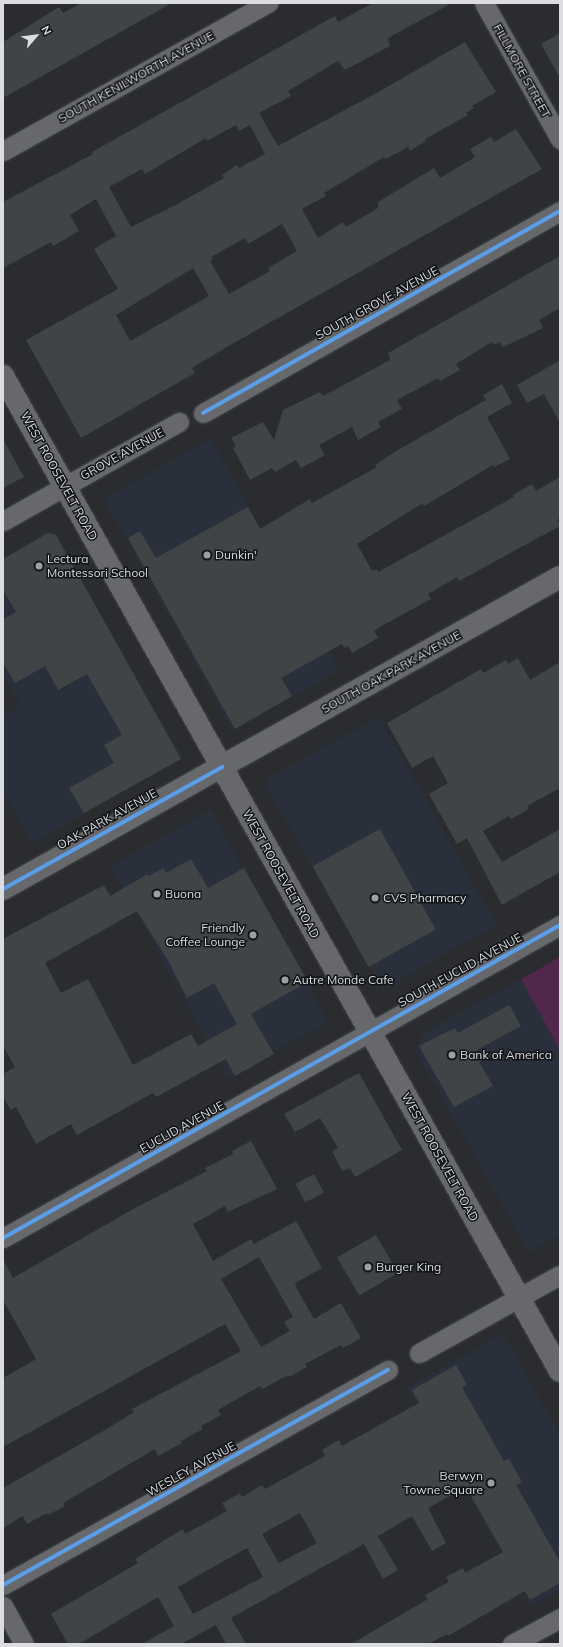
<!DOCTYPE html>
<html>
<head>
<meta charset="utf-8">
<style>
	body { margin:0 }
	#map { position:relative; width:563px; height:1647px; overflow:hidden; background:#2a2c30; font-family:Mulish,sans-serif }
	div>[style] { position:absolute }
	.built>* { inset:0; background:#2a303b; transform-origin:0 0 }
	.green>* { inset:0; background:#51274c }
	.building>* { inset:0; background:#414446; transform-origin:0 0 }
	.roads { filter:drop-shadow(0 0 1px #47494c) drop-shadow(0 0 1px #47494c) }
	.minor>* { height:19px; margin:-9.5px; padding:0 9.5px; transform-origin:9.5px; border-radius:9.5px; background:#66686b }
	.tertiary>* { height:22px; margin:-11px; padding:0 11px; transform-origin:11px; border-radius:11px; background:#66686b }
	.secondary>* { height:22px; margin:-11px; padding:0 11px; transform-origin:11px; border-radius:11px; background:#66686b }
	.cycleway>* { height:4px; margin:-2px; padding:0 2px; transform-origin:2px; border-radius:2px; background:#5a9eea }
	.dots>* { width:11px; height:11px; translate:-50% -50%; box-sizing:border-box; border:2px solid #121417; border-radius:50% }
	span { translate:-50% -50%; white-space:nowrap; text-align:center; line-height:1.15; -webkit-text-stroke:3px #121417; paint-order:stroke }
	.street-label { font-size:12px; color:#dbdde2 }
	.poi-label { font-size:12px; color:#dbdde2 }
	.left { translate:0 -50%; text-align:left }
	.right { translate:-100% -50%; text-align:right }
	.frame { position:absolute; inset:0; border:4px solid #dbdde2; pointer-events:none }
	.north { position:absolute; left:16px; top:16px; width:40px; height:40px; -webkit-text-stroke:3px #121417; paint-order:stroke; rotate:62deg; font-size:11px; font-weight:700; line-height:16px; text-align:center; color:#dbdde2 }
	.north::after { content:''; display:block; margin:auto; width:14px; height:18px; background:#dbdde2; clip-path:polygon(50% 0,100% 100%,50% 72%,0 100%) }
</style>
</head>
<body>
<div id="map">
	<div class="built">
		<div style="left:211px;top:439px;width:265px;height:123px;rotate:61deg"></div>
		<div style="clip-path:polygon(53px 529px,182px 758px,32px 843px,3px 792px,3px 716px,21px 706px,3px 674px,3px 557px)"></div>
		<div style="clip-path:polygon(379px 717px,497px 925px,383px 989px,266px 786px,268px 778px)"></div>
		<div style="left:211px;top:810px;width:242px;height:115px;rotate:61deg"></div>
		<div style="clip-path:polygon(521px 979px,560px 1050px,560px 1235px,529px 1252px,416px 1051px,422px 1034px)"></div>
		<div style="clip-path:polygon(503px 1334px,560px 1435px,560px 1589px,531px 1606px,408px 1387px)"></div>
	</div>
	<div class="green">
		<div style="clip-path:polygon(560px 957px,560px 1050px,521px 979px)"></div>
	</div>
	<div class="building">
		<div style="clip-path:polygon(81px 3px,172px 3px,3px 98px,3px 42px,59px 7px,63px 13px)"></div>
		<div style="clip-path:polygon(evenodd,373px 3px,452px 3px,388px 38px,390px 46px,345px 70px,338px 61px,288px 91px,291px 96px,259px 113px,278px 146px,380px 91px,465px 42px,496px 92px,472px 106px,474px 108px,466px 113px,468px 115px,425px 139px,426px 141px,410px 151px,408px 147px,386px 159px,384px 157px,324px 193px,326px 196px,302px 209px,318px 238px,343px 222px,346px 227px,378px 208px,378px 202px,434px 168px,440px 178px,475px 157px,470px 149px,491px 137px,494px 142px,516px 129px,542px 169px,225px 348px,192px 368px,195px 373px,81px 438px,26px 340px,118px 289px,94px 249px,116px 236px,96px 199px,70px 215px,79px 231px,53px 246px,51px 242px,3px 268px,3px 202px,93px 154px,92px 152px,335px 16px,338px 22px,373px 3px,236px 125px,239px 131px,250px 125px,265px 154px,239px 168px,237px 165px,222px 175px,224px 178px,172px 207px,131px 227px,109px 187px,142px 169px,145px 174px,206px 138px,207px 141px,236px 125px,373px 3px,282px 224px,297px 251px,268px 268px,270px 271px,229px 294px,210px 261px,213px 260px,211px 257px,245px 238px,248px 244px,282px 224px,373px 3px,193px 268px,209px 296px,130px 341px,116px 315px,193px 268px)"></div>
		<div style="clip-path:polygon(560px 33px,560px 78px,541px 44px)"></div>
		<div style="clip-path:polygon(560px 256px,560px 308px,539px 320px,543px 328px,503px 347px,500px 342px,494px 345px,492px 342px,456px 364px,460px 370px,440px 381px,438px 378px,397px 400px,402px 409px,378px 422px,381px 427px,358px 440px,352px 427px,319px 445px,325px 455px,301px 468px,296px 460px,275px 472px,272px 468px,250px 480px,233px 448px,236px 446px,231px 438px,263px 422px,274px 440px,283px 410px,320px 392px,323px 396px,390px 360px,388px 353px)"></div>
		<div style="clip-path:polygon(560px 360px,560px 423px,544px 394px,527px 403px,517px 385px)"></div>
		<div style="clip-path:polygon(502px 384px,512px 403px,487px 417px,510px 459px,494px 467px,493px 465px,424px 506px,423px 503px,357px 544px,372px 571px,377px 569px,378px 572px,514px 497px,513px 495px,532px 484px,536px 491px,560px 477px,560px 518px,557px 520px,560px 526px,459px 581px,457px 577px,428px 594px,431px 599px,378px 628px,374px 631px,378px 638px,352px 653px,348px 646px,344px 648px,342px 644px,281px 678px,292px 696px,235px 729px,128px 538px,140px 531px,156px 558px,248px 507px,260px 529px,310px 499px,312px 503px,377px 467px,375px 465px,398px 450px,486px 400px,483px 395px)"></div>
		<div style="clip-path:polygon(3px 439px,24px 477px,3px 488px)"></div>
		<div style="clip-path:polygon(48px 533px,56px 535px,181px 759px,84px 813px,69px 788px,114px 763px,104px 745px,122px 735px,87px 674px,58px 690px,45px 666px,15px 683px,3px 663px,3px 619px,16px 612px,3px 590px,3px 559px)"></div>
		<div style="clip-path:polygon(518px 658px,530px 680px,560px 662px,560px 788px,527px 806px,529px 809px,511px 819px,509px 816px,483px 831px,502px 862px,560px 829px,560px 872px,502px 905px,467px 838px,457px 844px,429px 794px,448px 783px,433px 756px,412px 768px,387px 723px,481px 669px,483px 673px,506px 660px,508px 664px)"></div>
		<div style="left:380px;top:829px;width:115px;height:77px;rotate:61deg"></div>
		<div style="clip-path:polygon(evenodd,191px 859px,208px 888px,244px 868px,308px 982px,251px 1014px,274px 1054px,235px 1076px,226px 1059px,156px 1097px,153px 1093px,77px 1135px,71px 1124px,36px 1144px,16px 1107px,11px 1110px,3px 1097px,3px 1074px,15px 1067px,3px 1046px,3px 939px,104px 885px,110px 896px,148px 874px,149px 876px,163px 868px,166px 873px,191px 859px,137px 911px,169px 962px,187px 998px,214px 983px,237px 1024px,198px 1046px,191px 1034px,133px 1065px,88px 979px,61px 993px,45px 963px,137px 911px)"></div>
		<div style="clip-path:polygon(509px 1005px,521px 1026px,477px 1050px,483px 1060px,479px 1062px,493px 1086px,454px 1107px,419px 1046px,455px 1028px,458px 1033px)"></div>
		<div style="clip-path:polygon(359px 1073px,402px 1150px,355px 1177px,350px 1168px,342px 1171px,332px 1151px,338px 1148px,320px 1118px,295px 1132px,284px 1114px)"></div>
		<div style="clip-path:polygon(evenodd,251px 1141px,277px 1189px,228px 1212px,225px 1206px,193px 1224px,213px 1261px,251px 1239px,254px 1244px,296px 1221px,322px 1268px,295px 1283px,297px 1289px,314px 1319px,341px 1303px,361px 1338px,343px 1348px,341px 1345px,305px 1364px,307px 1367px,289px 1377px,288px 1375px,262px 1389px,260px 1386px,218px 1410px,221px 1415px,201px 1426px,203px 1429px,181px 1441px,182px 1443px,158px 1456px,155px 1449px,63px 1503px,65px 1506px,48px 1515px,47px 1513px,27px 1524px,23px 1516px,3px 1528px,3px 1488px,105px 1430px,134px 1412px,132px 1409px,241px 1351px,225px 1324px,3px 1447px,3px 1378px,36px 1359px,3px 1300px,3px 1259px,13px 1278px,135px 1208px,207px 1171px,205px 1168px,233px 1154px,232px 1151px,251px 1141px,259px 1257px,293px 1317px,284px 1322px,290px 1331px,261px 1347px,221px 1279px,259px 1257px)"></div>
		<div style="left:314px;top:1174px;width:21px;height:21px;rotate:62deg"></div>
		<div style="left:376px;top:1235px;width:44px;height:45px;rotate:60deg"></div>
		<div style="clip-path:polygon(evenodd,456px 1365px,467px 1385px,462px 1387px,504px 1461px,509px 1459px,522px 1482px,516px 1485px,560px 1562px,560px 1583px,530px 1600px,525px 1591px,448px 1636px,447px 1634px,428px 1644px,351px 1644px,428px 1599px,425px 1595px,449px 1582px,446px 1577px,463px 1568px,465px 1573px,503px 1552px,466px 1487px,428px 1508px,446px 1543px,432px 1551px,412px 1516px,378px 1536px,398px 1570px,383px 1579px,364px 1544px,231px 1618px,246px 1644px,226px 1644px,216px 1625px,181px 1644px,142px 1644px,174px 1626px,158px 1597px,79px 1644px,68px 1644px,51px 1614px,138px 1563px,135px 1559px,163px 1541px,183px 1529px,185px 1534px,227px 1511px,222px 1503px,240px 1493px,242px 1497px,262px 1485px,265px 1489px,325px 1456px,322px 1450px,339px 1440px,342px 1446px,419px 1403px,412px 1390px,456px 1365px,300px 1513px,317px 1543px,279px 1563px,262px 1534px,300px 1513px,456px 1365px,247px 1548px,263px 1577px,193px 1614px,178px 1587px,247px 1548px)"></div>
	</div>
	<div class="roads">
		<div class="minor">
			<div style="left:484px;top:3px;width:156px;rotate:60.8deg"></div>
			<div style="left:3px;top:151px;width:304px;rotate:-29.2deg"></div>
			<div style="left:203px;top:413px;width:410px;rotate:-29.5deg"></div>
			<div style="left:3px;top:521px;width:202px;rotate:-29.4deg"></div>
			<div style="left:3px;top:1238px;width:639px;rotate:-29.33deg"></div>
			<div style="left:419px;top:1353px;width:161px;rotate:-29deg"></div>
			<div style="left:3px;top:1585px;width:441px;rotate:-29.2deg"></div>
			<div style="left:3px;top:1606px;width:43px;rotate:61.1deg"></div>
			<div style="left:512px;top:1644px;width:55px;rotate:-28.4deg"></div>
		</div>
		<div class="tertiary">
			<div style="left:3px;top:889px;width:638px;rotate:-29.26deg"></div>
		</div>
		<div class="secondary">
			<div style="left:3px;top:376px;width:1140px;rotate:60.76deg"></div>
		</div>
	</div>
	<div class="cycleway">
		<div style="left:203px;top:413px;width:410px;rotate:-29.5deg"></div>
		<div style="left:3px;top:889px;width:251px;rotate:-29.1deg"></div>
		<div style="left:3px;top:1238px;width:639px;rotate:-29.33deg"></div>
		<div style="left:3px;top:1585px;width:441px;rotate:-29.2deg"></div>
	</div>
	<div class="dots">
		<div style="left:207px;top:555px;background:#9d9fa4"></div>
		<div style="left:39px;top:566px;background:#9d9fa4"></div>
		<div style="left:157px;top:894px;background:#9d9fa4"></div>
		<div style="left:375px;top:898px;background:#9d9fa4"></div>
		<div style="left:253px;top:935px;background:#9d9fa4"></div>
		<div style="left:285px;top:980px;background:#9d9fa4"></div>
		<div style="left:452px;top:1055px;background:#9d9fa4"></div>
		<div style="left:368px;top:1267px;background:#9d9fa4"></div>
		<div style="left:491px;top:1483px;background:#9d9fa4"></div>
	</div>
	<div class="street-label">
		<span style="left:522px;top:71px;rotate:61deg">FILLMORE STREET</span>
		<span style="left:136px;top:77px;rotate:-29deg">SOUTH KENILWORTH AVENUE</span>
		<span style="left:377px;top:303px;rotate:-29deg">SOUTH GROVE AVENUE</span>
		<span style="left:122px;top:454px;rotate:-29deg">GROVE AVENUE</span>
		<span style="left:59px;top:476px;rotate:61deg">WEST ROOSEVELT ROAD</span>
		<span style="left:391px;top:672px;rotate:-29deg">SOUTH OAK PARK AVENUE</span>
		<span style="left:107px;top:819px;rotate:-29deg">OAK PARK AVENUE</span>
		<span style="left:281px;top:874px;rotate:61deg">WEST ROOSEVELT ROAD</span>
		<span style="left:460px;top:970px;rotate:-29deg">SOUTH EUCLID AVENUE</span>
		<span style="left:182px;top:1127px;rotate:-29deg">EUCLID AVENUE</span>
		<span style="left:440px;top:1157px;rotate:61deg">WEST ROOSEVELT ROAD</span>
		<span style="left:191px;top:1469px;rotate:-29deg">WESLEY AVENUE</span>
	</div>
	<div class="poi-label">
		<span class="left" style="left:215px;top:555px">Dunkin'</span>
		<span class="left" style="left:47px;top:566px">Lectura<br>Montessori School</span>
		<span class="left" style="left:165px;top:894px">Buona</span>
		<span class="left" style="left:383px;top:898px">CVS Pharmacy</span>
		<span class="right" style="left:245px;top:935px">Friendly<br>Coffee Lounge</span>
		<span class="left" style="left:293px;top:980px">Autre Monde Cafe</span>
		<span class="left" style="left:460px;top:1055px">Bank of America</span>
		<span class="left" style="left:376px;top:1267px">Burger King</span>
		<span class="right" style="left:483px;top:1483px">Berwyn<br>Towne Square</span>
	</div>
	<div class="frame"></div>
	<div class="north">N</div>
</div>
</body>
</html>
